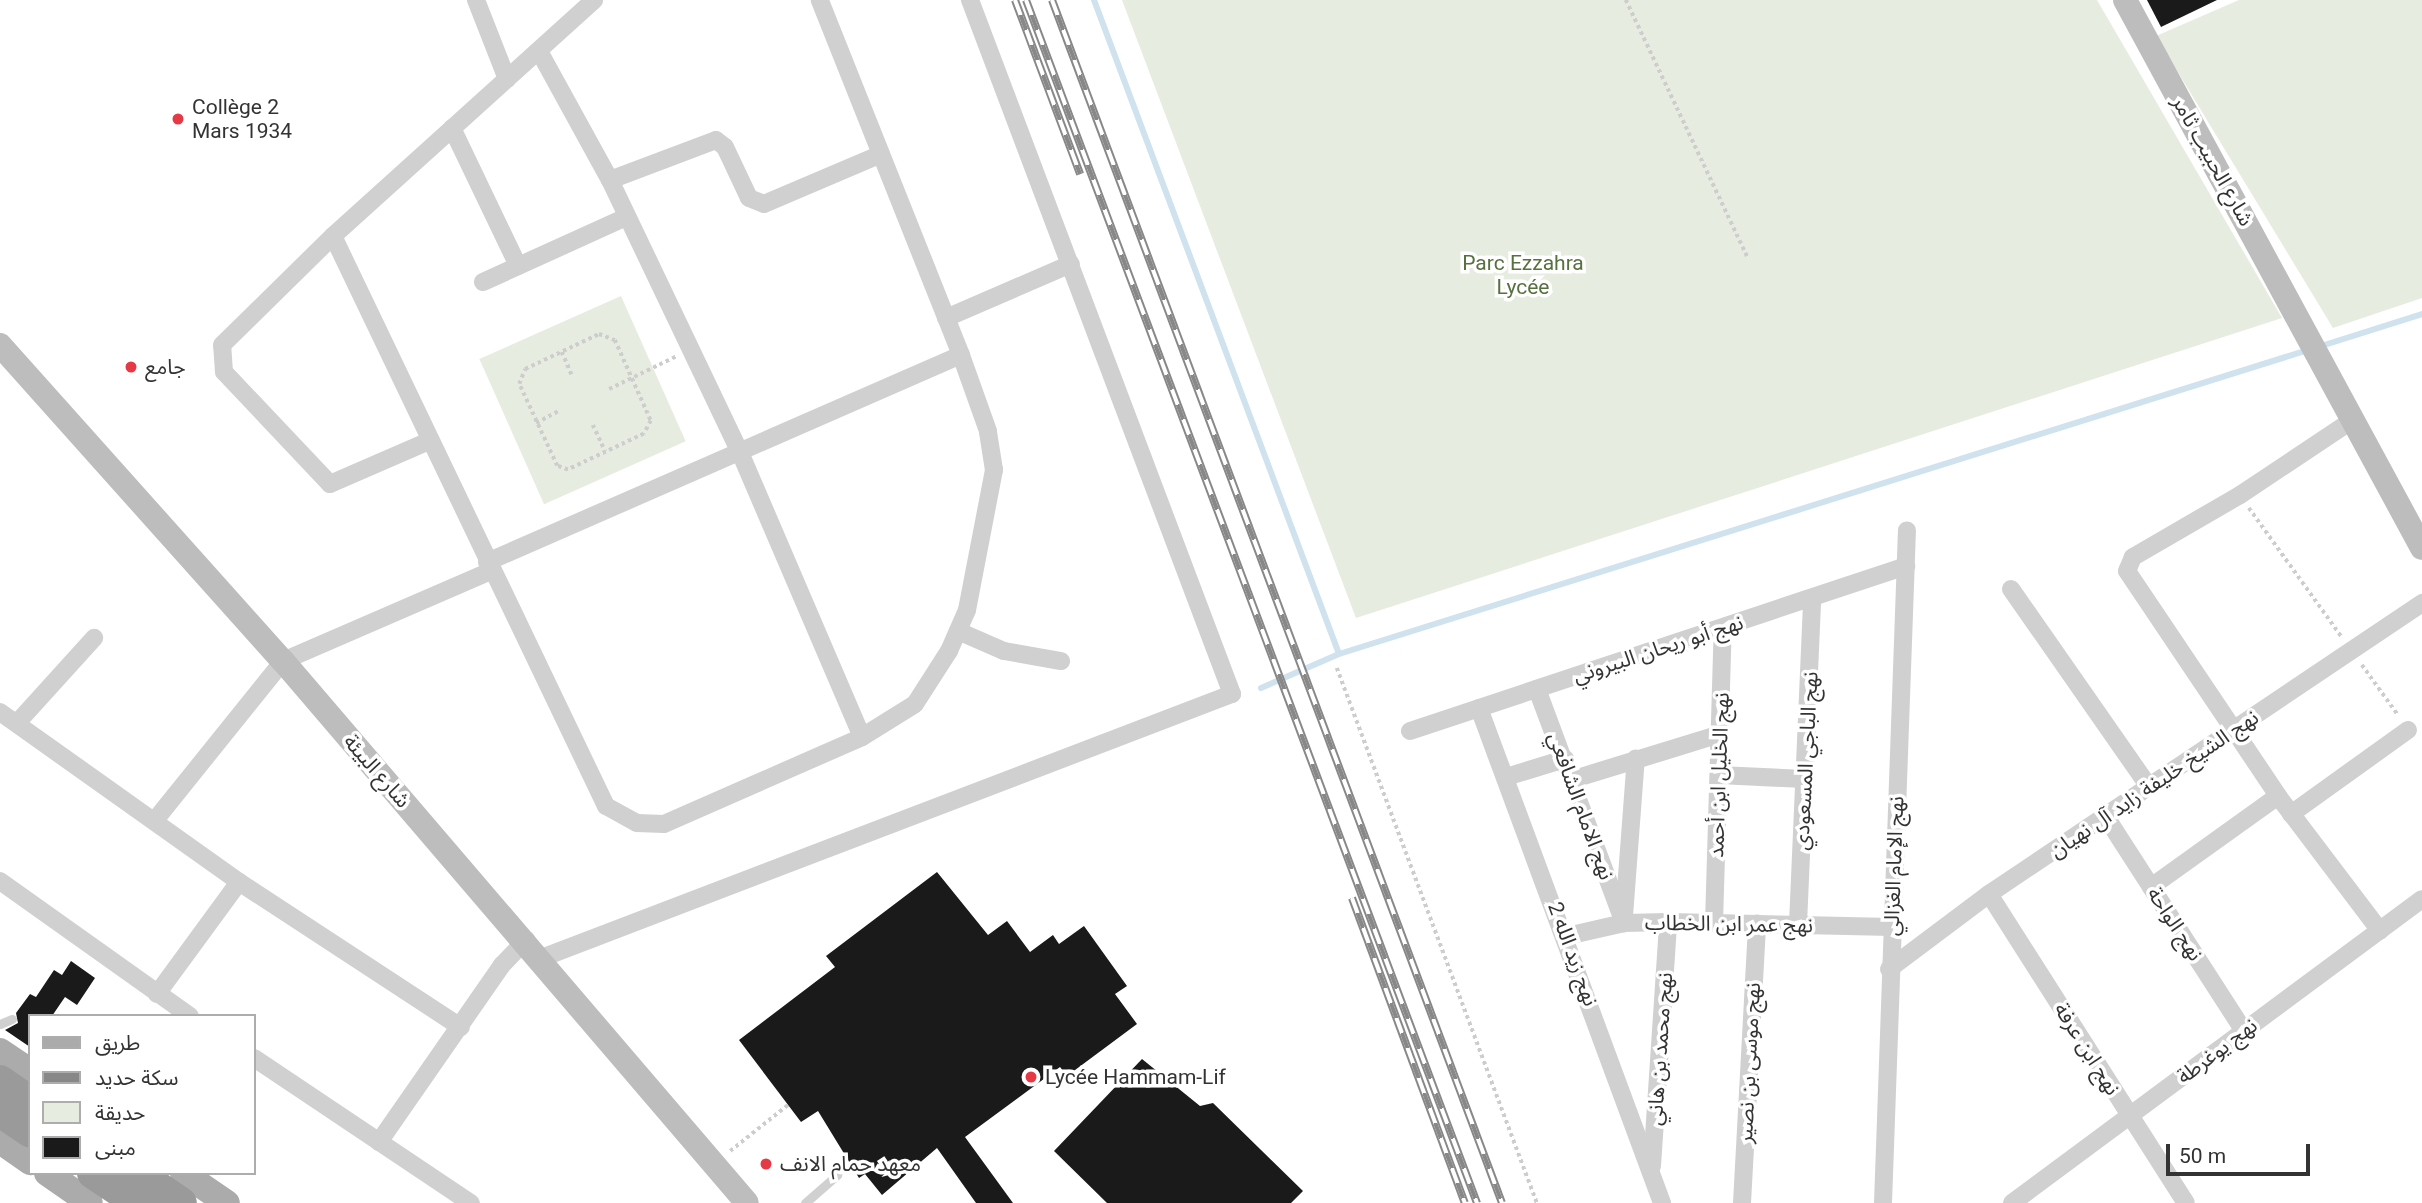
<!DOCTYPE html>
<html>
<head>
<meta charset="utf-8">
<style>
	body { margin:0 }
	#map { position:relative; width:2422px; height:1203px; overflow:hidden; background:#fff; font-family:Roboto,"Noto Sans Arabic",sans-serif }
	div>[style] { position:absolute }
	.green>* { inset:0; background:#e6ecdf; transform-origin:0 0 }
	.stream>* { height:6px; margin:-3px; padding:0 3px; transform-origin:3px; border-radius:3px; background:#cfe2ee }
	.building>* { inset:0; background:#1a1a1a }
	.path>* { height:3.5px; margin-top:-1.75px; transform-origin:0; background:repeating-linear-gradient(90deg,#cdcdcd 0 3.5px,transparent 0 7px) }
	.lane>* { height:9px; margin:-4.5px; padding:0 4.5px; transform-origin:4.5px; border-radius:4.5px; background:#d0d0d0 }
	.street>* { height:18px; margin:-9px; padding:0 9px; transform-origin:9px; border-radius:9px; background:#d0d0d0 }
	.secondary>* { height:24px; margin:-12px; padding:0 12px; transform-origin:12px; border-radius:12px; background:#bdbdbd }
	.primary>* { height:26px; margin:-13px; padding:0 13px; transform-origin:13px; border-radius:13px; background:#ababab }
	.highway>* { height:32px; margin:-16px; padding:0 16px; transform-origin:16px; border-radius:16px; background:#9a9a9a }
	.rail>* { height:8px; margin-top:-4px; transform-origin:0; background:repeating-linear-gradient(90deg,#fff 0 16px,#888 0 32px); box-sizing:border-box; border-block:2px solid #888 }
	.dots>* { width:19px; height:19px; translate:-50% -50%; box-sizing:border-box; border:4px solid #fff; border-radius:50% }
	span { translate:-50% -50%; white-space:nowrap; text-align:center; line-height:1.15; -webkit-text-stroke:7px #fff; paint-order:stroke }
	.poi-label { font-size:21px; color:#333 }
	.left { translate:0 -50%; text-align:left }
	.street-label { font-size:21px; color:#333 }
	.park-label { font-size:21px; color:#56703f }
	.legend { position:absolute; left:28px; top:1014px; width:228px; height:161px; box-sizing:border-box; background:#fff; border:2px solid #adadad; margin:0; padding:9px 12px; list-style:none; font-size:21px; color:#333 }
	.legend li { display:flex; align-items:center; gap:14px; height:35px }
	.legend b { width:35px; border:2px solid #adadad }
	.scale { position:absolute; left:2166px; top:1144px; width:144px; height:32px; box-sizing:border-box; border:4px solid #333; border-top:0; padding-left:9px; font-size:21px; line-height:24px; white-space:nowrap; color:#333; -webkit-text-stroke:5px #fff; paint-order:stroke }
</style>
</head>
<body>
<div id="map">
	<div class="green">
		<div style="clip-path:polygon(1122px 0,2097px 0,2282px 318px,1356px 618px)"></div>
		<div style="clip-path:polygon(2239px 0,2422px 0,2422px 298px,2333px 328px,2156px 36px)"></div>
		<div style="left:621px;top:296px;width:159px;height:155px;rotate:66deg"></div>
	</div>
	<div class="stream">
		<div style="left:1094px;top:0;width:698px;rotate:69.46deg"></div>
		<div style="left:2318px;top:347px;width:109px;rotate:-17.6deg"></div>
		<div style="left:1261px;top:688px;width:85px;rotate:-23.6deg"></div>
		<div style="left:1339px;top:654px;width:1016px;rotate:-17.42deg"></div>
	</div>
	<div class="building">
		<div style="clip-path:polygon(2147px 0,2217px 0,2161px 27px)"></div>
		<div style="clip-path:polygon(937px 872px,988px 935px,1007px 921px,1030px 952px,1053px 935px,1059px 944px,1084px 926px,1127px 986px,1115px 994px,1137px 1024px,1067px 1076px,1060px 1067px,965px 1137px,1013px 1203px,976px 1203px,937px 1148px,882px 1195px,865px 1174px,859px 1178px,818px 1111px,801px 1122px,739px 1040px,835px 967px,826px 956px)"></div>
		<div style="clip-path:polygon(71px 961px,95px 978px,77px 1005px,65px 997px,52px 1016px,30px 1016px,30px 1047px,5px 1030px,18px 1023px,16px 1013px,30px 994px,36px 997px,54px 970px,62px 975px)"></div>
		<div style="clip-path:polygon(1142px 1059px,1200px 1106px,1213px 1103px,1303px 1191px,1291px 1203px,1107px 1203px,1054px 1151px)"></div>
	</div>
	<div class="path">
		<div style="left:1626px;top:0;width:285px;rotate:64.7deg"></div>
		<div style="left:599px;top:334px;width:17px;rotate:21deg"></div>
		<div style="left:615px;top:340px;width:89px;rotate:66deg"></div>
		<div style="left:651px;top:421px;width:15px;rotate:118deg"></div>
		<div style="left:644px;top:434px;width:84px;rotate:154.7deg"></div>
		<div style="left:568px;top:470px;width:12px;rotate:-160deg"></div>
		<div style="left:557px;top:466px;width:90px;rotate:-114.9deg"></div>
		<div style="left:519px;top:384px;width:16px;rotate:-68deg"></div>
		<div style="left:525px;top:369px;width:82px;rotate:-25.3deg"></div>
		<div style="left:562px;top:352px;width:25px;rotate:67deg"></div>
		<div style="left:609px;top:389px;width:76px;rotate:-25.9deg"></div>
		<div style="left:536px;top:423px;width:26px;rotate:-28deg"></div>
		<div style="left:593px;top:425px;width:29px;rotate:65deg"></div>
		<div style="left:2249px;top:508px;width:158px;rotate:54.3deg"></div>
		<div style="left:2362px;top:665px;width:62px;rotate:54.2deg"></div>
		<div style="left:1337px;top:668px;width:571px;rotate:69.5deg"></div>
		<div style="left:730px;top:1151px;width:75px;rotate:-38.5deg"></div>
	</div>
	<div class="lane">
		<div style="left:0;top:1024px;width:13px;rotate:-23deg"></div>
		<div style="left:805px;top:1203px;width:43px;rotate:-41.2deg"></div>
	</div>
	<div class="street">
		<div style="left:476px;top:0;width:85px;rotate:68.6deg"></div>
		<div style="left:539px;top:51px;width:147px;rotate:61.2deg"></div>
		<div style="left:610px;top:180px;width:299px;rotate:64.5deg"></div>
		<div style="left:739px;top:450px;width:312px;rotate:66.8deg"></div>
		<div style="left:452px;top:128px;width:153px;rotate:64.4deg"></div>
		<div style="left:610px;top:180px;width:113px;rotate:-20.7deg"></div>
		<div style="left:716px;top:140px;width:11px;rotate:38deg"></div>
		<div style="left:725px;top:147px;width:56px;rotate:64.8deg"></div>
		<div style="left:749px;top:198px;width:16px;rotate:22deg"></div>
		<div style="left:764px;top:204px;width:127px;rotate:-23.1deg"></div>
		<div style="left:333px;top:236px;width:632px;rotate:64.41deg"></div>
		<div style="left:606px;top:806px;width:35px;rotate:29deg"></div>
		<div style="left:637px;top:823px;width:27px;rotate:2deg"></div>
		<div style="left:664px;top:824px;width:216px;rotate:-23.7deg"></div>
		<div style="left:862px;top:737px;width:62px;rotate:-31.9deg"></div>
		<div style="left:915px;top:704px;width:63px;rotate:-57.3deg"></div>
		<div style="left:949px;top:651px;width:45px;rotate:-66.3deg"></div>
		<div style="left:967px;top:610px;width:143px;rotate:-79.1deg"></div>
		<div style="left:994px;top:470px;width:39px;rotate:-99deg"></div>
		<div style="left:988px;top:431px;width:81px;rotate:-109.6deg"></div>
		<div style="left:961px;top:355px;width:382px;rotate:-111.7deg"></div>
		<div style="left:483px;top:282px;width:157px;rotate:-24.4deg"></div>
		<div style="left:946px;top:318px;width:136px;rotate:-23.4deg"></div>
		<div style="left:2354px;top:419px;width:137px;rotate:146.3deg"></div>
		<div style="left:2240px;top:495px;width:124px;rotate:149.9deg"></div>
		<div style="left:2133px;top:557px;width:15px;rotate:113deg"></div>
		<div style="left:2127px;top:571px;width:271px;rotate:56.1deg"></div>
		<div style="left:2278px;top:796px;width:169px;rotate:52.9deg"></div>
		<div style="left:429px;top:441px;width:108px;rotate:156.5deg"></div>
		<div style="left:330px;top:484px;width:154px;rotate:-133.4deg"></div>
		<div style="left:224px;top:372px;width:27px;rotate:-94deg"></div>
		<div style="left:222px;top:345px;width:156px;rotate:-44.5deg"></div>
		<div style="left:333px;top:236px;width:352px;rotate:-42.1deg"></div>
		<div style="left:487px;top:562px;width:517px;rotate:-23.59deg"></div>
		<div style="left:2011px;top:589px;width:241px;rotate:55.1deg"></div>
		<div style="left:958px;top:631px;width:50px;rotate:23.5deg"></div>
		<div style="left:1004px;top:651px;width:58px;rotate:10deg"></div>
		<div style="left:1537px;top:689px;width:250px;rotate:69.6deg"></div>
		<div style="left:1479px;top:708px;width:528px;rotate:69.71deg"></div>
		<div style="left:0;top:712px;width:293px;rotate:35.4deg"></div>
		<div style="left:239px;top:882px;width:265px;rotate:33.2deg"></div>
		<div style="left:17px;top:723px;width:115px;rotate:-47.8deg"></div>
		<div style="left:1410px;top:731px;width:523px;rotate:-18.4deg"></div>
		<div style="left:1719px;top:775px;width:85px;rotate:2.7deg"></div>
		<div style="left:1506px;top:777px;width:62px;rotate:-17deg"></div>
		<div style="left:1574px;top:779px;width:153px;rotate:-17.1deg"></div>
		<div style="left:2291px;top:814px;width:144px;rotate:-35.7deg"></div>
		<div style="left:2106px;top:817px;width:255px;rotate:57.2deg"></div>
		<div style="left:156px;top:819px;width:203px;rotate:-51.2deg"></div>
		<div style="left:283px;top:661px;width:227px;rotate:-23.4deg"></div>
		<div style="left:0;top:881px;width:233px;rotate:35.4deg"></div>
		<div style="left:2151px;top:887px;width:156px;rotate:-35.6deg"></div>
		<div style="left:1989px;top:894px;width:366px;rotate:57.5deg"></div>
		<div style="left:1624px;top:916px;width:158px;rotate:-85.7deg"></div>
		<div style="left:1714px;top:923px;width:295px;rotate:-88.3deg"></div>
		<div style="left:1798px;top:924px;width:326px;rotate:-87.5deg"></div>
		<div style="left:1567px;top:936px;width:58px;rotate:-12.8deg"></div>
		<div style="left:1624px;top:923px;width:44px;rotate:-1.3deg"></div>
		<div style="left:1668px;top:922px;width:224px;rotate:1.3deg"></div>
		<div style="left:539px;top:959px;width:742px;rotate:-20.93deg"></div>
		<div style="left:1232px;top:694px;width:742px;rotate:-110.68deg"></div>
		<div style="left:1889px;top:969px;width:125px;rotate:-36.9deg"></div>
		<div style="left:1989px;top:894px;width:522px;rotate:-33.9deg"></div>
		<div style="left:157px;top:994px;width:139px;rotate:-53.8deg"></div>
		<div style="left:254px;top:1058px;width:261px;rotate:33.8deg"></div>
		<div style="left:379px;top:1142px;width:216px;rotate:-55.2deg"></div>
		<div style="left:502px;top:965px;width:35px;rotate:-46deg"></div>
		<div style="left:1652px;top:1166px;width:245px;rotate:-86.2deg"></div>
		<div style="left:1742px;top:1203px;width:280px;rotate:-86.9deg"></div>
		<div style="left:1883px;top:1203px;width:673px;rotate:-87.96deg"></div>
		<div style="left:2012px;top:1203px;width:510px;rotate:-36.56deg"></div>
	</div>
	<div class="secondary">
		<div style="left:2125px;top:0;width:623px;rotate:61.54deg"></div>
		<div style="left:0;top:345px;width:424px;rotate:48.2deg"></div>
		<div style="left:283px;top:661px;width:713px;rotate:49.43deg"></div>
	</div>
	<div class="primary">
		<div style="left:0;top:1051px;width:36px;rotate:34deg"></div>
		<div style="left:0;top:1141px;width:37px;rotate:35deg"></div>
		<div style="left:47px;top:1173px;width:52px;rotate:34.9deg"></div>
		<div style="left:183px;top:1173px;width:53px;rotate:34.3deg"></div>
	</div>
	<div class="highway">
		<div style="left:0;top:1081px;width:37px;rotate:35deg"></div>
		<div style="left:0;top:1111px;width:36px;rotate:34deg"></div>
		<div style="left:93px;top:1173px;width:54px;rotate:33.7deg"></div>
		<div style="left:137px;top:1173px;width:53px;rotate:34.3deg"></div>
	</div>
	<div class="rail">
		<div style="left:1015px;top:0;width:186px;rotate:69.5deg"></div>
		<div style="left:1026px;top:0;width:1285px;rotate:69.45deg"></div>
		<div style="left:1052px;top:0;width:1284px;rotate:69.49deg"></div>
		<div style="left:1352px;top:898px;width:325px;rotate:69.7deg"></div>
	</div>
	<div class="dots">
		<div style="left:178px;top:119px;background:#e63946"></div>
		<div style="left:131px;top:367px;background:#e63946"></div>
		<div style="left:1031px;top:1077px;background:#e63946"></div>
		<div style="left:766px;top:1164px;background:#e63946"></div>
	</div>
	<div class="poi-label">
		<span class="left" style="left:192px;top:119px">Collège 2<br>Mars 1934</span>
		<span class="left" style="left:145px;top:367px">جامع</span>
		<span class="left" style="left:1045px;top:1077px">Lycée Hammam-Lif</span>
		<span class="left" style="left:780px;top:1164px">معهد حمام الانف</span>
	</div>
	<div class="street-label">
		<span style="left:2213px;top:161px;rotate:61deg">شارع الحبيب ثامر</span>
		<span style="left:1658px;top:649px;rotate:-18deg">نهج أبو ريحان البيروني</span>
		<span style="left:1806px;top:761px;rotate:-87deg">نهج الباجي المسعودي</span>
		<span style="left:377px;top:771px;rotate:49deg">شارع البيئة</span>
		<span style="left:1719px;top:775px;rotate:-88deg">نهج الخليل ابن أحمد</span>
		<span style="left:2154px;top:784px;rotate:-34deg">نهج الشيخ خليفة زايد آل نهيان</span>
		<span style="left:1581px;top:806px;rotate:70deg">نهج الامام الشافعي</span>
		<span style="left:1894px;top:866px;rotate:-88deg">نهج الإمام الغزالي</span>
		<span style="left:1729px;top:924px;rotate:1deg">نهج عمر ابن الخطاب</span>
		<span style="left:2175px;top:924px;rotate:57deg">نهج الواحة</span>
		<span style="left:1573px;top:954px;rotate:70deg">نهج زيد الله 2</span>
		<span style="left:1660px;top:1049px;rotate:-86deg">نهج محمد بن هاني</span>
		<span style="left:2087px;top:1049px;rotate:58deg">نهج ابن عرفة</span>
		<span style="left:2217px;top:1051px;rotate:-37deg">نهج يوغرطة</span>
		<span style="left:1749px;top:1063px;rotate:-87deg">نهج موسى بن نصير</span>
	</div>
	<div class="park-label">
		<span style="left:1523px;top:275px">Parc Ezzahra<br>Lycée</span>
	</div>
	<ul class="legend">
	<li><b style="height:9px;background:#ababab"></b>طريق</li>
	<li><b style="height:9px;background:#888"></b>سكة حديد</li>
	<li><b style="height:19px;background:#e6ecdf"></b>حديقة</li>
	<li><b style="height:19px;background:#1a1a1a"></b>مبنى</li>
	</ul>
	<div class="scale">50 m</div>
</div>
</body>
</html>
